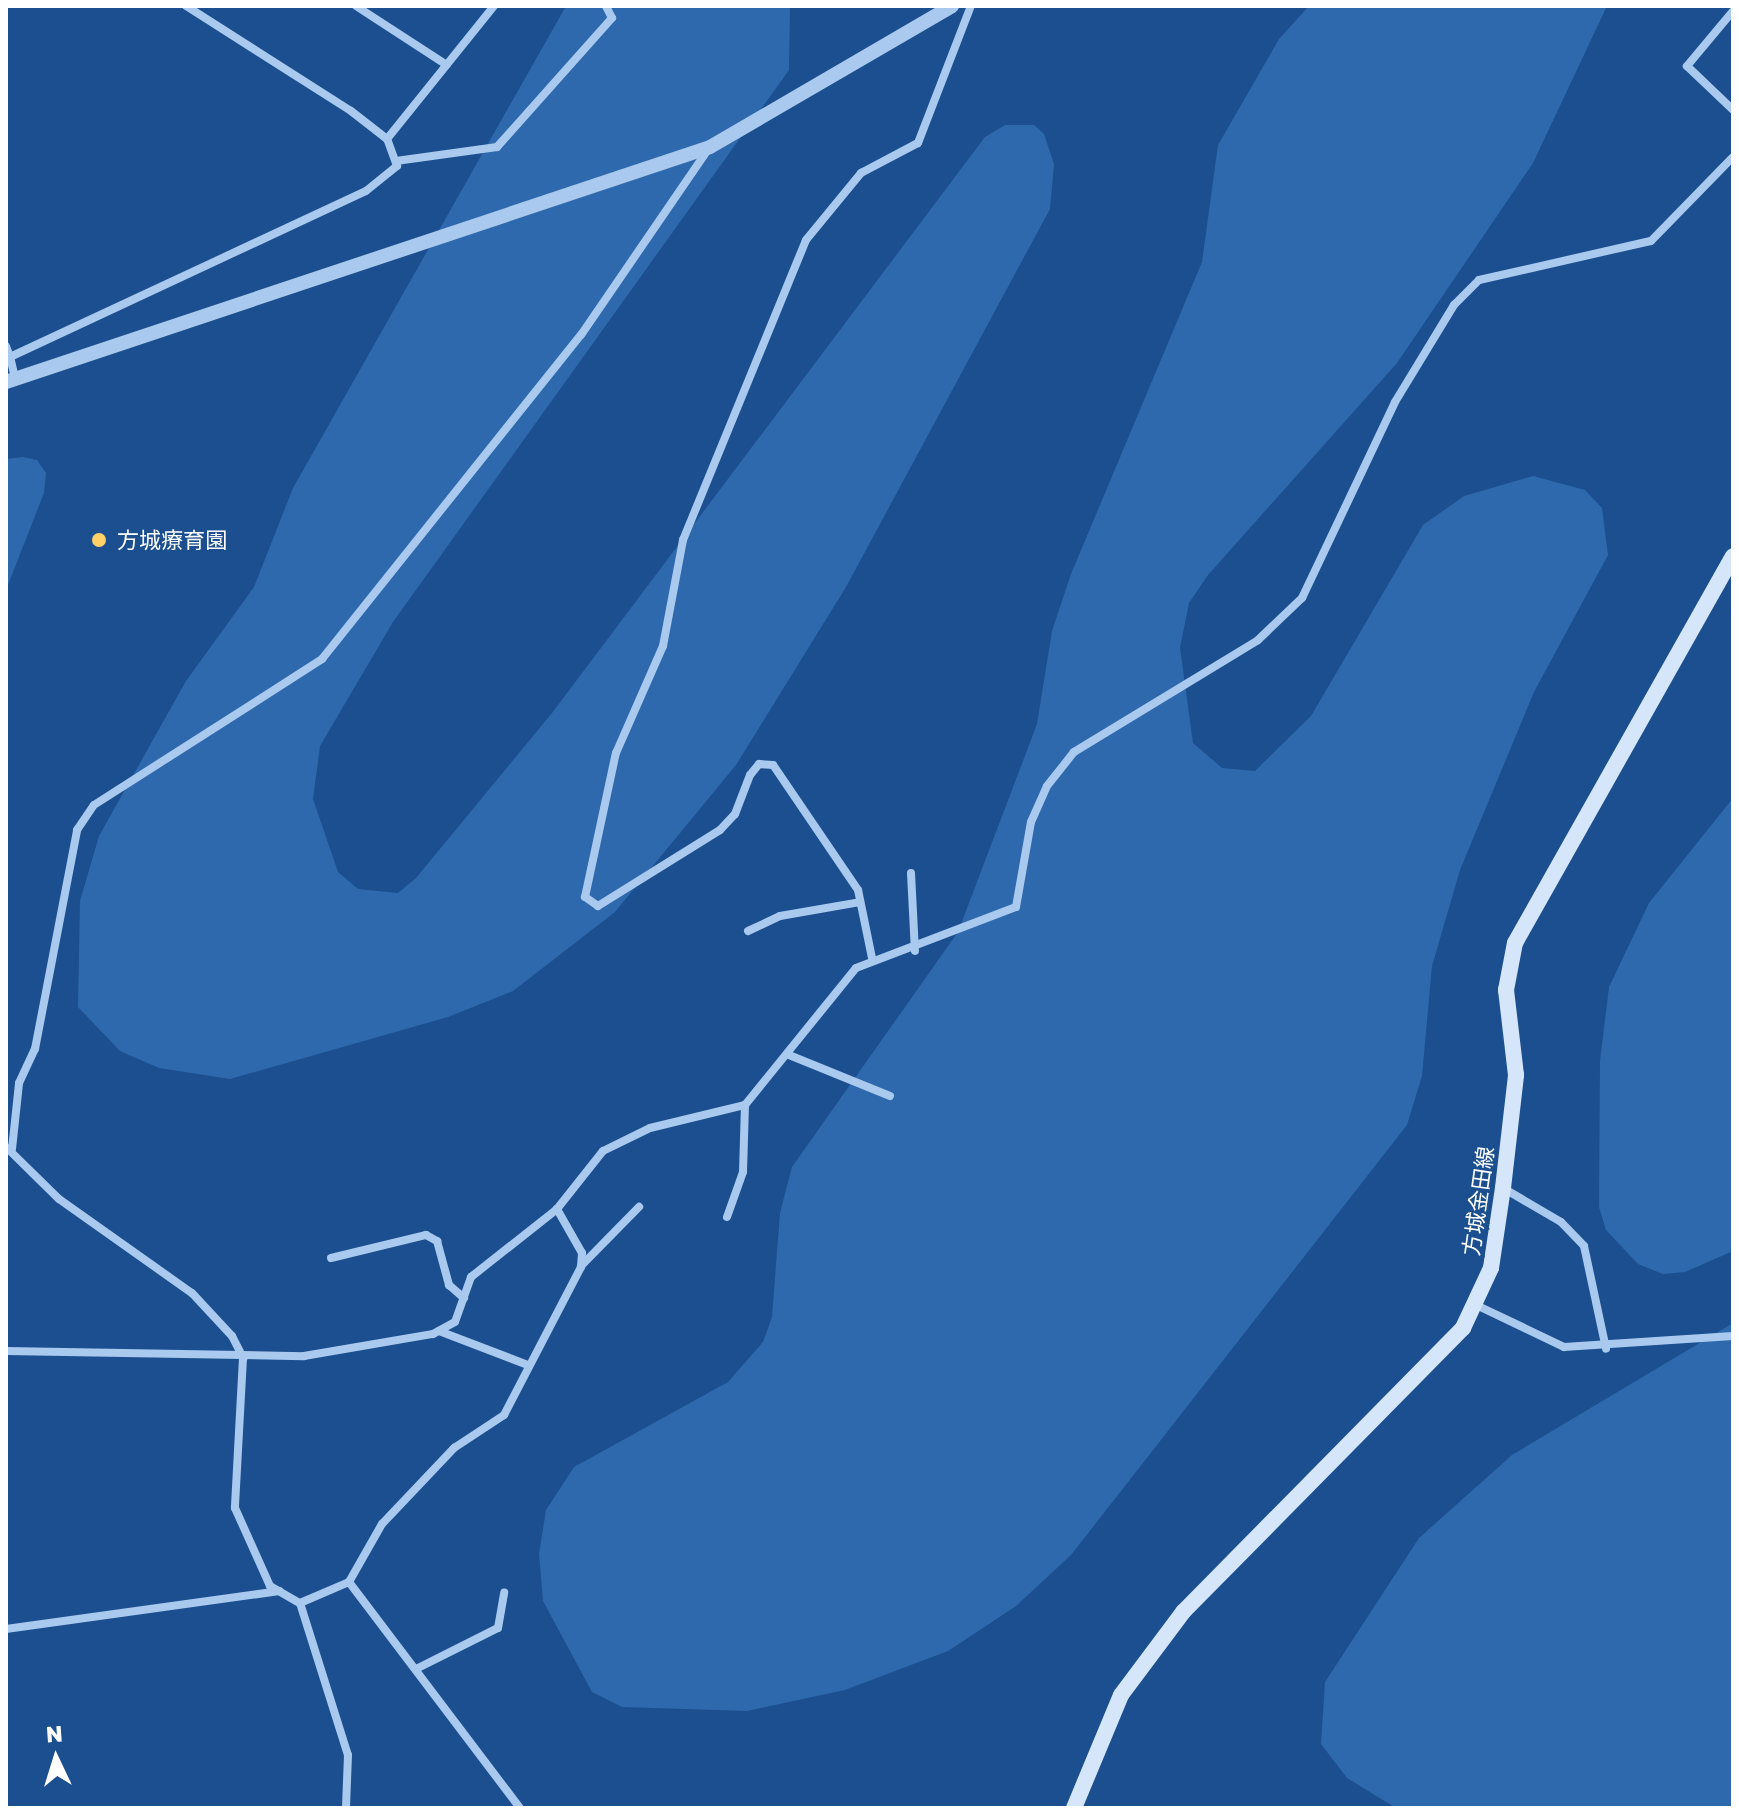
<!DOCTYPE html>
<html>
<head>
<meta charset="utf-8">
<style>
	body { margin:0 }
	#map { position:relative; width:1739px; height:1814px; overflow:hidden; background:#1b4f8f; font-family:"Golos Text","Noto Sans JP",sans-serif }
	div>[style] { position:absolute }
	.green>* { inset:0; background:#2e69ad }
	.minor>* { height:8px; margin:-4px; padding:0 4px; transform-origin:4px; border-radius:4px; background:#a9c9ee }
	.tertiary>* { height:14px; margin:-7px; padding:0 7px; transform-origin:7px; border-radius:7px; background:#a9c9ee }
	.secondary>* { height:16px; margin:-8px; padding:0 8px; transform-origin:8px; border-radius:8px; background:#d6e6fa }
	.dots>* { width:22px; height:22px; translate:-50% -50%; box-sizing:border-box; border:4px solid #1b4f8f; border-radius:50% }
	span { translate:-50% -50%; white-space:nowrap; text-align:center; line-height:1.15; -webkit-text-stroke:7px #1b4f8f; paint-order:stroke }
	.poi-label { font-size:22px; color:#fff }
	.left { translate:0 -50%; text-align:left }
	.street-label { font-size:22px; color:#fff }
	.frame { position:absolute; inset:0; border:8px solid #fff; pointer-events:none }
	.north { position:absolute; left:16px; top:1718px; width:80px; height:80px; -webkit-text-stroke:6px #1b4f8f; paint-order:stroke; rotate:356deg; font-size:22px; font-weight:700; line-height:32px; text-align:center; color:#fff }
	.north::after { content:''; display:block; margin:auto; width:28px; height:36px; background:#fff; clip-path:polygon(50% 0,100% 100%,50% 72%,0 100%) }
</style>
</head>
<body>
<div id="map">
	<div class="green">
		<div style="clip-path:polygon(566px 6px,790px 6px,789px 70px,393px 622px,320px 746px,313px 799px,338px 872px,358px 889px,398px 893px,416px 878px,552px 713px,985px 137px,1005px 125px,1034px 125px,1044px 134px,1054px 164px,1050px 209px,846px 587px,736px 765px,615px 912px,513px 991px,448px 1017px,230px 1079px,159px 1068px,120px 1051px,78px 1007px,80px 901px,99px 836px,186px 681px,254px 587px,293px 488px)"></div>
		<div style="clip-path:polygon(1309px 6px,1607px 6px,1533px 163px,1397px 363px,1208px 575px,1189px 603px,1180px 648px,1193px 743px,1222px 768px,1255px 771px,1311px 716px,1423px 525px,1464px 496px,1533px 476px,1585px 490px,1602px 508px,1608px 555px,1534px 692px,1460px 870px,1432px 966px,1422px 1076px,1407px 1125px,1071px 1555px,1016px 1606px,948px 1651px,845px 1690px,747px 1711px,622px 1707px,592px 1692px,543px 1601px,539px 1554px,546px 1510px,574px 1467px,728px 1382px,763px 1342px,772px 1317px,780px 1213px,792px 1167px,958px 932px,1037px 724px,1052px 631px,1071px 574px,1202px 262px,1218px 145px,1279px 39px)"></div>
		<div style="clip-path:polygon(23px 457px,37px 460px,46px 473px,44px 493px,6px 590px,6px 459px)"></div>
		<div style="clip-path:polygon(1733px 798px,1733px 1251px,1685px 1272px,1663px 1274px,1638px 1264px,1606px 1230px,1599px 1207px,1600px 1061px,1609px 987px,1649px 903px)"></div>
		<div style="clip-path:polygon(1733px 1323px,1733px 1808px,1396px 1808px,1347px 1778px,1321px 1744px,1325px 1682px,1419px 1538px,1512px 1455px)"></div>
	</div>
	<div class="minor">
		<div style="left:356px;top:6px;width:108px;rotate:33deg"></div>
		<div style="left:1733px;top:11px;width:72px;rotate:129.9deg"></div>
		<div style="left:1687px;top:66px;width:64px;rotate:43.7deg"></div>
		<div style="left:387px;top:139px;width:171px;rotate:-51.2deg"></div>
		<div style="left:396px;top:161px;width:102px;rotate:-7.9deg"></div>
		<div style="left:497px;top:147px;width:173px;rotate:-48.3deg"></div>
		<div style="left:612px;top:18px;width:13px;rotate:-117deg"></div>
		<div style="left:6px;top:346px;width:12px;rotate:70deg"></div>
		<div style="left:15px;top:378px;width:22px;rotate:-103deg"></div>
		<div style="left:10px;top:357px;width:393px;rotate:-25deg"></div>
		<div style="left:366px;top:191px;width:40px;rotate:-39deg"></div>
		<div style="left:397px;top:166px;width:29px;rotate:-110deg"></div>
		<div style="left:387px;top:139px;width:46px;rotate:-142.1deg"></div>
		<div style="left:351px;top:111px;width:196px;rotate:-147.5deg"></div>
		<div style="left:911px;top:873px;width:78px;rotate:87.1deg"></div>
		<div style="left:748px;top:931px;width:35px;rotate:-25deg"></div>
		<div style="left:780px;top:916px;width:81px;rotate:-9.9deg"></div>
		<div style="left:872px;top:958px;width:69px;rotate:-101.6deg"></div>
		<div style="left:858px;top:890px;width:151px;rotate:-124.2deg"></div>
		<div style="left:773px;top:765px;width:14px;rotate:-176deg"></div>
		<div style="left:759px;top:764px;width:14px;rotate:129deg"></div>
		<div style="left:750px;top:775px;width:42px;rotate:111deg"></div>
		<div style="left:735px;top:814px;width:22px;rotate:133deg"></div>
		<div style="left:720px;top:830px;width:144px;rotate:148.1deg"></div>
		<div style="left:598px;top:906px;width:16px;rotate:-145deg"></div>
		<div style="left:585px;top:897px;width:147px;rotate:-77.9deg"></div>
		<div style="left:616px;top:753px;width:117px;rotate:-66.3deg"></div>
		<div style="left:663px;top:646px;width:108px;rotate:-79.3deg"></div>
		<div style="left:683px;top:540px;width:324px;rotate:-67.7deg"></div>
		<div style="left:806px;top:240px;width:87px;rotate:-50.6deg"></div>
		<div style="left:861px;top:173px;width:64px;rotate:-27.8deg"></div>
		<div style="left:918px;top:143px;width:147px;rotate:-68.9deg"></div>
		<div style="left:789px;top:1055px;width:109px;rotate:22.1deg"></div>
		<div style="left:6px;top:1147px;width:74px;rotate:44.5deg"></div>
		<div style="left:59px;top:1199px;width:163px;rotate:35.3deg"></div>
		<div style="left:192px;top:1293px;width:59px;rotate:47.1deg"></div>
		<div style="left:232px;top:1336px;width:25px;rotate:63deg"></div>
		<div style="left:243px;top:1358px;width:150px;rotate:93.1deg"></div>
		<div style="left:235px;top:1508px;width:85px;rotate:65.8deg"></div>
		<div style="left:270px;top:1586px;width:34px;rotate:30deg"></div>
		<div style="left:300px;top:1603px;width:159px;rotate:72.5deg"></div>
		<div style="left:348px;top:1755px;width:53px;rotate:92.2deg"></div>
		<div style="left:12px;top:1149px;width:66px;rotate:-83.9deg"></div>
		<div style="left:19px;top:1083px;width:38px;rotate:-65deg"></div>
		<div style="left:35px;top:1049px;width:223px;rotate:-79.1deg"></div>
		<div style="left:77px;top:830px;width:30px;rotate:-56deg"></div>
		<div style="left:94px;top:805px;width:271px;rotate:-32.6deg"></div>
		<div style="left:322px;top:659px;width:415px;rotate:-51.4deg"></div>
		<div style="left:581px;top:335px;width:223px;rotate:-55.6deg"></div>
		<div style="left:1503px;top:1188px;width:67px;rotate:30.4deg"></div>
		<div style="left:1561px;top:1222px;width:33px;rotate:46deg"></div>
		<div style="left:1584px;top:1246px;width:105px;rotate:77.9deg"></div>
		<div style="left:727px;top:1217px;width:48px;rotate:-70.4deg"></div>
		<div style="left:743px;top:1172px;width:67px;rotate:-88.3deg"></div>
		<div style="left:331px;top:1258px;width:98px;rotate:-13.6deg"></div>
		<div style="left:426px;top:1235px;width:13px;rotate:29deg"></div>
		<div style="left:437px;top:1241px;width:46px;rotate:74.7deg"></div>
		<div style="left:449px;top:1285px;width:20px;rotate:41deg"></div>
		<div style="left:581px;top:1266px;width:83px;rotate:-45.5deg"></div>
		<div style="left:1474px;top:1304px;width:100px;rotate:25.5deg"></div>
		<div style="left:1564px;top:1347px;width:169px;rotate:-3.7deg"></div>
		<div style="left:439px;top:1331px;width:95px;rotate:20.9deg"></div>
		<div style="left:6px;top:1351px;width:298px;rotate:1deg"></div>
		<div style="left:304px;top:1356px;width:131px;rotate:-9.7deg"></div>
		<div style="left:433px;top:1334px;width:25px;rotate:-29deg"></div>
		<div style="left:455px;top:1322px;width:48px;rotate:-70.4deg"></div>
		<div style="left:471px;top:1277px;width:110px;rotate:-38.3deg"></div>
		<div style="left:557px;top:1209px;width:74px;rotate:-51.6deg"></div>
		<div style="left:603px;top:1151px;width:52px;rotate:-26.1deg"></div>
		<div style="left:650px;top:1128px;width:98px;rotate:-13.6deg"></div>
		<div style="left:745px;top:1105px;width:176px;rotate:-51deg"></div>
		<div style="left:856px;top:968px;width:171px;rotate:-20.9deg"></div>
		<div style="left:1016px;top:907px;width:86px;rotate:-80deg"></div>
		<div style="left:1031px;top:822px;width:39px;rotate:-66deg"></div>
		<div style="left:1047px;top:786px;width:43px;rotate:-51.5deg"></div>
		<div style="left:1074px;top:752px;width:215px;rotate:-31.3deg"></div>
		<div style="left:1258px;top:640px;width:61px;rotate:-43.7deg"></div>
		<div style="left:1302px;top:598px;width:217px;rotate:-64.6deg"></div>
		<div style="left:1395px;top:402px;width:114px;rotate:-58.7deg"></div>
		<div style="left:1454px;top:305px;width:35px;rotate:-45deg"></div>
		<div style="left:1479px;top:280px;width:176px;rotate:-12.8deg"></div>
		<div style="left:1651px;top:241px;width:117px;rotate:-45.7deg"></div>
		<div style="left:349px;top:1582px;width:283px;rotate:52.9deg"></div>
		<div style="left:300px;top:1603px;width:53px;rotate:-23.2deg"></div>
		<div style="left:349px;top:1582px;width:67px;rotate:-60.4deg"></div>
		<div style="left:382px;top:1524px;width:105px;rotate:-46.5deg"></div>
		<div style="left:454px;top:1448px;width:60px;rotate:-33.4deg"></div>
		<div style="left:504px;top:1415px;width:167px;rotate:-62.5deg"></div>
		<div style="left:581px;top:1267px;width:14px;rotate:-86deg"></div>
		<div style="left:582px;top:1253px;width:51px;rotate:-119.6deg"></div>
		<div style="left:6px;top:1629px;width:276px;rotate:-7.9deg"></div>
		<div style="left:418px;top:1668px;width:89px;rotate:-26.6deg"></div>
		<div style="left:498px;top:1628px;width:36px;rotate:-80deg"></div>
	</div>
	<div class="tertiary">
		<div style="left:6px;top:382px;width:742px;rotate:-18.46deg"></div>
		<div style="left:710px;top:147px;width:280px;rotate:-30.2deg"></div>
	</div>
	<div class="secondary">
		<div style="left:1074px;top:1808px;width:122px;rotate:-67.4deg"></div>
		<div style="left:1121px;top:1695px;width:104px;rotate:-53.2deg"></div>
		<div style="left:1183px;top:1612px;width:399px;rotate:-45.4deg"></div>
		<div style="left:1463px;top:1328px;width:66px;rotate:-65deg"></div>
		<div style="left:1491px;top:1268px;width:81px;rotate:-81.5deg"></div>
		<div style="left:1503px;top:1188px;width:114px;rotate:-83.4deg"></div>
		<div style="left:1516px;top:1075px;width:86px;rotate:-96.7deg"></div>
		<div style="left:1506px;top:990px;width:48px;rotate:-79.2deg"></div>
		<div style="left:1515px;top:943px;width:444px;rotate:-60.6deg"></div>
	</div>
	<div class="dots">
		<div style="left:99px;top:540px;background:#ffd166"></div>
	</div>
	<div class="poi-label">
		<span class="left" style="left:117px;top:540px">方城療育園</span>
	</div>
	<div class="street-label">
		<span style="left:1478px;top:1201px;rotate:-82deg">方城金田線</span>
	</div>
	<div class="frame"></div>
	<div class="north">N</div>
</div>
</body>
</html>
